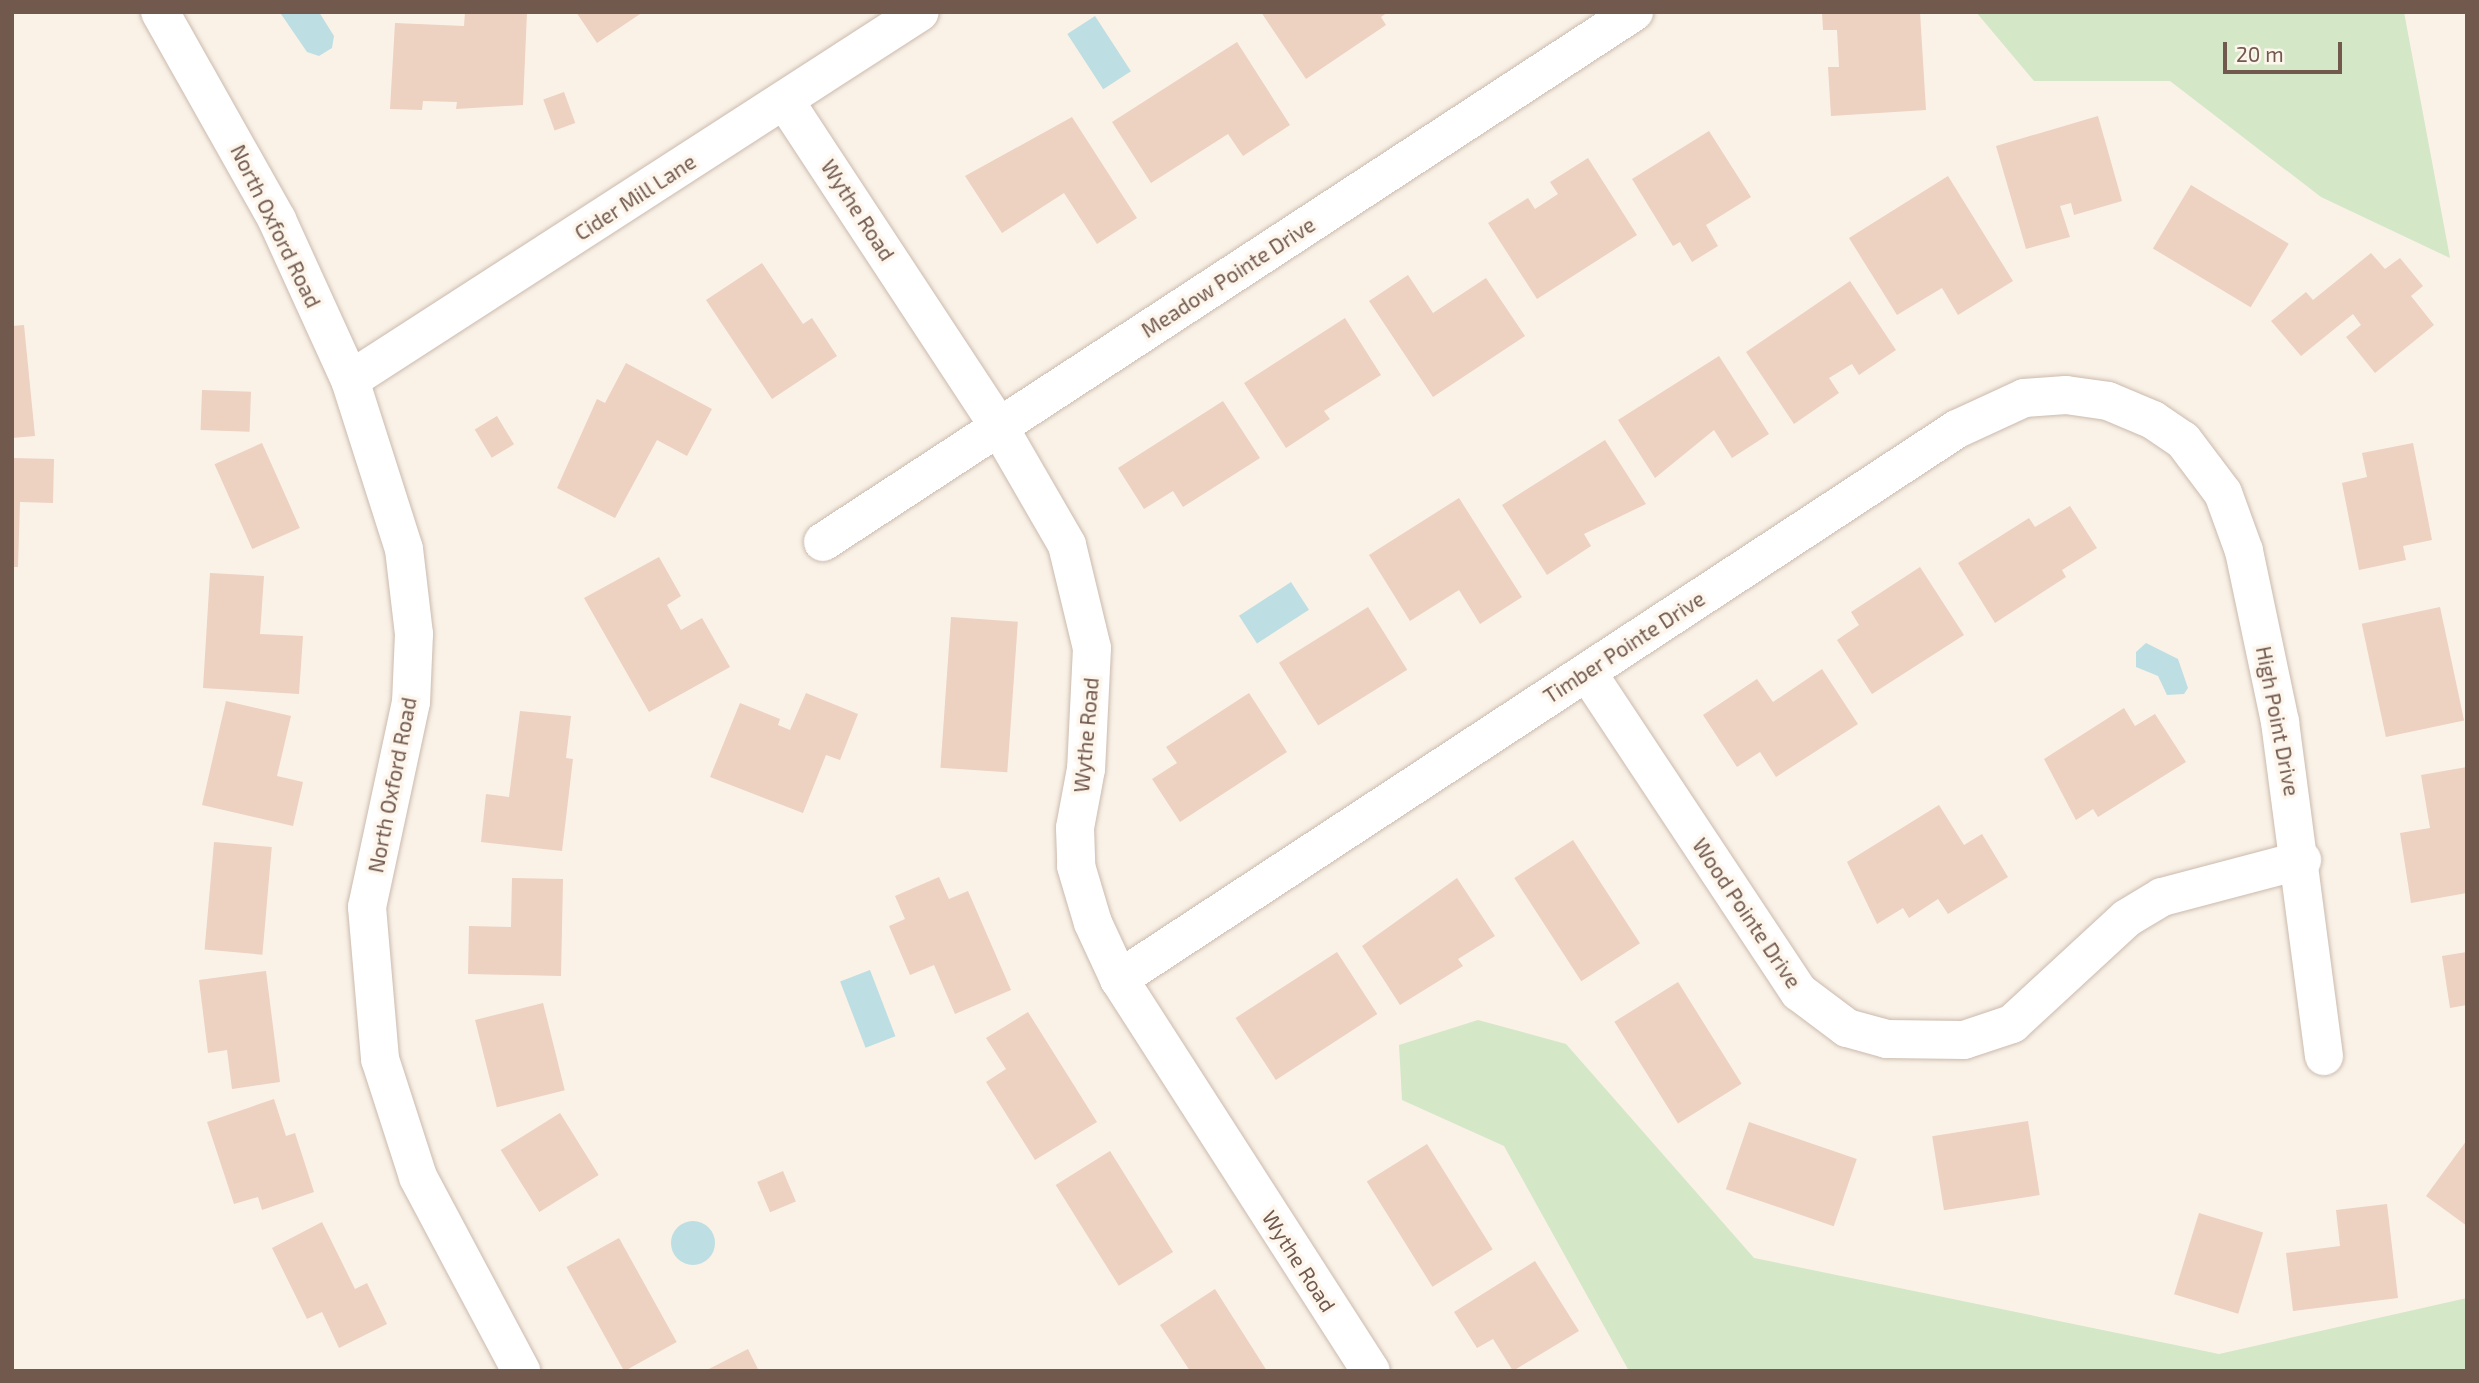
<!DOCTYPE html>
<html>
<head>
<meta charset="utf-8">
<style>
	body { margin:0 }
	#map { position:relative; width:2479px; height:1383px; overflow:hidden; background:#faf2e7; font-family:"Exo 2",sans-serif }
	div>[style] { position:absolute }
	.green>* { inset:0; background:#d4e7c6 }
	.water>* { inset:0; background:#bddee2; transform-origin:0 0 }
	.round { border-radius:50% }
	.building>* { inset:0; background:#edd1c1; transform-origin:0 0 }
	.roads { filter:drop-shadow(0 0 2px #cbbaae) drop-shadow(0 0 2px #cbbaae) }
	.street>* { height:38px; margin:-19px; padding:0 19px; transform-origin:19px; border-radius:19px; background:#fff }
	span { translate:-50% -50%; white-space:nowrap; text-align:center; line-height:1.15; -webkit-text-stroke:7px #fdf6ed; paint-order:stroke }
	.street-label { font-size:21px; color:#72594d }
	.frame { position:absolute; inset:0; border:14px solid #72594d; pointer-events:none }
	.scale { position:absolute; left:2223px; top:42px; width:119px; height:32px; box-sizing:border-box; border:4px solid #72594d; border-top:0; padding-left:9px; font-size:21px; line-height:24px; white-space:nowrap; color:#72594d; -webkit-text-stroke:5px #fdf6ed; paint-order:stroke }
</style>
</head>
<body>
<div id="map">
	<div class="green">
		<div style="clip-path:polygon(1976px 12px,2404px 12px,2450px 258px,2321px 197px,2170px 81px,2034px 81px)"></div>
		<div style="clip-path:polygon(1478px 1020px,1566px 1044px,1754px 1258px,2219px 1354px,2467px 1298px,2467px 1371px,1629px 1371px,1504px 1146px,1402px 1100px,1399px 1045px)"></div>
	</div>
	<div class="water">
		<div style="clip-path:polygon(319px 12px,334px 36px,332px 48px,319px 56px,307px 52px,281px 14px)"></div>
		<div style="left:1095px;top:16px;width:66px;height:33px;rotate:57deg"></div>
		<div style="left:1291px;top:582px;width:33px;height:62px;rotate:57deg"></div>
		<div style="clip-path:polygon(2146px 643px,2178px 659px,2188px 688px,2184px 694px,2167px 695px,2158px 676px,2136px 667px,2136px 652px)"></div>
		<div style="left:870px;top:970px;width:71px;height:32px;rotate:69deg"></div>
		<div class="round" style="left:671px;top:1221px;width:44px;height:44px"></div>
	</div>
	<div class="building">
		<div style="clip-path:polygon(465px 12px,527px 12px,523px 105px,456px 109px,457px 102px,423px 101px,422px 110px,390px 109px,395px 23px,464px 26px)"></div>
		<div style="clip-path:polygon(576px 12px,643px 12px,597px 43px)"></div>
		<div style="clip-path:polygon(1261px 12px,1388px 12px,1381px 17px,1386px 25px,1306px 79px)"></div>
		<div style="clip-path:polygon(1822px 12px,1920px 12px,1926px 110px,1831px 116px,1828px 67px,1839px 67px,1837px 30px,1823px 30px)"></div>
		<div style="clip-path:polygon(1237px 42px,1290px 125px,1243px 156px,1228px 134px,1151px 183px,1112px 122px)"></div>
		<div style="left:564px;top:92px;width:33px;height:22px;rotate:70deg"></div>
		<div style="clip-path:polygon(2098px 116px,2122px 201px,2074px 215px,2071px 203px,2060px 206px,2070px 237px,2026px 249px,1996px 146px)"></div>
		<div style="clip-path:polygon(1072px 117px,1137px 218px,1097px 244px,1064px 193px,1002px 233px,965px 176px)"></div>
		<div style="clip-path:polygon(1709px 131px,1751px 197px,1706px 225px,1718px 246px,1692px 262px,1680px 242px,1673px 246px,1632px 179px)"></div>
		<div style="clip-path:polygon(1588px 158px,1637px 235px,1537px 299px,1488px 223px,1528px 198px,1535px 209px,1558px 194px,1550px 182px)"></div>
		<div style="clip-path:polygon(1948px 176px,2013px 281px,1958px 315px,1942px 288px,1897px 315px,1849px 238px)"></div>
		<div style="left:2191px;top:185px;width:114px;height:74px;rotate:31deg"></div>
		<div style="clip-path:polygon(2371px 253px,2385px 269px,2400px 258px,2423px 286px,2411px 296px,2434px 325px,2375px 373px,2346px 337px,2361px 325px,2353px 314px,2301px 356px,2271px 321px,2306px 292px,2313px 300px)"></div>
		<div style="clip-path:polygon(762px 263px,803px 324px,812px 318px,837px 356px,772px 399px,706px 300px)"></div>
		<div style="clip-path:polygon(1408px 275px,1433px 313px,1486px 278px,1525px 336px,1433px 397px,1369px 301px)"></div>
		<div style="clip-path:polygon(1850px 281px,1896px 350px,1859px 375px,1852px 364px,1829px 378px,1839px 393px,1794px 424px,1746px 352px)"></div>
		<div style="clip-path:polygon(1345px 318px,1381px 375px,1324px 411px,1330px 419px,1286px 448px,1244px 383px)"></div>
		<div style="clip-path:polygon(24px 325px,35px 436px,12px 438px,12px 326px)"></div>
		<div style="clip-path:polygon(1719px 356px,1769px 434px,1732px 458px,1714px 430px,1655px 478px,1618px 420px)"></div>
		<div style="clip-path:polygon(626px 363px,712px 409px,687px 456px,657px 440px,615px 518px,557px 488px,597px 399px,605px 403px)"></div>
		<div style="left:202px;top:390px;width:49px;height:40px;rotate:2deg"></div>
		<div style="clip-path:polygon(1223px 401px,1260px 458px,1183px 507px,1173px 491px,1144px 509px,1118px 468px)"></div>
		<div style="left:497px;top:416px;width:33px;height:26px;rotate:59deg"></div>
		<div style="clip-path:polygon(1605px 440px,1646px 504px,1584px 534px,1591px 546px,1547px 575px,1502px 505px)"></div>
		<div style="left:262px;top:443px;width:93px;height:52px;rotate:66deg"></div>
		<div style="clip-path:polygon(2413px 443px,2432px 540px,2403px 546px,2406px 560px,2359px 570px,2342px 483px,2367px 477px,2362px 453px)"></div>
		<div style="clip-path:polygon(12px 458px,54px 459px,53px 503px,20px 502px,18px 567px,12px 567px)"></div>
		<div style="clip-path:polygon(1459px 498px,1522px 597px,1480px 624px,1459px 590px,1410px 621px,1369px 555px)"></div>
		<div style="clip-path:polygon(2070px 506px,2097px 548px,2062px 570px,2066px 577px,1995px 623px,1958px 563px,2029px 518px,2035px 527px)"></div>
		<div style="clip-path:polygon(659px 557px,681px 596px,667px 605px,681px 630px,702px 618px,730px 667px,649px 712px,584px 598px)"></div>
		<div style="clip-path:polygon(1920px 567px,1964px 635px,1872px 694px,1837px 640px,1859px 625px,1851px 612px)"></div>
		<div style="clip-path:polygon(210px 573px,264px 576px,260px 634px,303px 636px,299px 694px,203px 688px)"></div>
		<div style="left:1368px;top:607px;width:74px;height:105px;rotate:58deg"></div>
		<div style="left:2440px;top:607px;width:116px;height:80px;rotate:78deg"></div>
		<div style="left:951px;top:617px;width:67px;height:151px;rotate:4deg"></div>
		<div style="clip-path:polygon(1822px 669px,1858px 724px,1776px 777px,1760px 752px,1737px 767px,1703px 715px,1757px 679px,1773px 702px)"></div>
		<div style="clip-path:polygon(806px 693px,858px 714px,840px 760px,826px 755px,803px 813px,710px 777px,740px 703px,780px 719px,778px 725px,790px 730px)"></div>
		<div style="clip-path:polygon(1249px 693px,1287px 752px,1180px 822px,1152px 779px,1177px 763px,1166px 747px)"></div>
		<div style="clip-path:polygon(226px 701px,291px 716px,277px 776px,303px 782px,293px 826px,202px 805px)"></div>
		<div style="clip-path:polygon(2124px 708px,2135px 726px,2155px 714px,2186px 762px,2098px 817px,2093px 809px,2076px 820px,2044px 759px)"></div>
		<div style="clip-path:polygon(520px 711px,571px 716px,566px 758px,573px 759px,562px 851px,481px 842px,486px 794px,509px 797px)"></div>
		<div style="clip-path:polygon(2467px 767px,2467px 893px,2411px 903px,2400px 833px,2430px 828px,2421px 775px)"></div>
		<div style="clip-path:polygon(1939px 805px,1964px 845px,1982px 834px,2008px 877px,1948px 914px,1938px 899px,1909px 918px,1903px 908px,1877px 924px,1847px 862px)"></div>
		<div style="left:1573px;top:840px;width:123px;height:70px;rotate:57deg"></div>
		<div style="left:214px;top:842px;width:58px;height:108px;rotate:5deg"></div>
		<div style="clip-path:polygon(939px 877px,949px 899px,968px 891px,1011px 990px,955px 1014px,934px 965px,910px 975px,889px 926px,905px 919px,895px 896px)"></div>
		<div style="clip-path:polygon(512px 878px,563px 879px,561px 976px,468px 974px,469px 926px,511px 927px)"></div>
		<div style="clip-path:polygon(1457px 878px,1495px 936px,1458px 959px,1463px 966px,1400px 1005px,1362px 946px)"></div>
		<div style="left:1337px;top:952px;width:74px;height:121px;rotate:57deg"></div>
		<div style="clip-path:polygon(2467px 952px,2467px 1005px,2450px 1008px,2442px 956px)"></div>
		<div style="clip-path:polygon(266px 971px,280px 1082px,232px 1089px,227px 1050px,208px 1053px,199px 980px)"></div>
		<div style="left:1678px;top:982px;width:120px;height:75px;rotate:58deg"></div>
		<div style="left:543px;top:1003px;width:90px;height:70px;rotate:76deg"></div>
		<div style="clip-path:polygon(1028px 1012px,1097px 1122px,1035px 1160px,986px 1082px,1006px 1069px,986px 1038px)"></div>
		<div style="clip-path:polygon(274px 1099px,286px 1136px,295px 1133px,314px 1192px,262px 1210px,258px 1197px,234px 1204px,207px 1122px)"></div>
		<div style="left:560px;top:1113px;width:73px;height:70px;rotate:58deg"></div>
		<div style="left:2028px;top:1121px;width:75px;height:97px;rotate:81deg"></div>
		<div style="left:1749px;top:1122px;width:114px;height:71px;rotate:19deg"></div>
		<div style="clip-path:polygon(2467px 1140px,2467px 1226px,2426px 1196px)"></div>
		<div style="left:1427px;top:1144px;width:124px;height:71px;rotate:58deg"></div>
		<div style="left:1110px;top:1151px;width:119px;height:64px;rotate:58deg"></div>
		<div style="left:783px;top:1171px;width:33px;height:28px;rotate:67deg"></div>
		<div style="clip-path:polygon(2387px 1204px,2398px 1298px,2293px 1311px,2286px 1253px,2340px 1246px,2336px 1210px)"></div>
		<div style="left:2199px;top:1213px;width:67px;height:85px;rotate:17deg"></div>
		<div style="clip-path:polygon(322px 1222px,355px 1289px,367px 1283px,387px 1324px,339px 1348px,322px 1312px,307px 1319px,272px 1248px)"></div>
		<div style="left:619px;top:1238px;width:119px;height:60px;rotate:61deg"></div>
		<div style="clip-path:polygon(1535px 1261px,1579px 1331px,1513px 1371px,1493px 1339px,1477px 1348px,1454px 1312px)"></div>
		<div style="clip-path:polygon(1215px 1289px,1267px 1371px,1190px 1371px,1160px 1325px)"></div>
		<div style="clip-path:polygon(748px 1349px,759px 1371px,705px 1371px)"></div>
	</div>
	<div class="roads">
		<div class="street">
			<div style="left:160px;top:12px;width:239px;rotate:60.6deg"></div>
			<div style="left:277px;top:220px;width:176px;rotate:65.5deg"></div>
			<div style="left:350px;top:380px;width:177px;rotate:72.3deg"></div>
			<div style="left:404px;top:549px;width:86px;rotate:83.3deg"></div>
			<div style="left:414px;top:634px;width:68px;rotate:92.5deg"></div>
			<div style="left:411px;top:702px;width:210px;rotate:102.1deg"></div>
			<div style="left:367px;top:907px;width:153px;rotate:85.1deg"></div>
			<div style="left:380px;top:1059px;width:124px;rotate:72.1deg"></div>
			<div style="left:418px;top:1177px;width:220px;rotate:62deg"></div>
			<div style="left:785px;top:101px;width:390px;rotate:56.7deg"></div>
			<div style="left:999px;top:427px;width:136px;rotate:60deg"></div>
			<div style="left:1067px;top:545px;width:106px;rotate:76.4deg"></div>
			<div style="left:1092px;top:648px;width:121px;rotate:92.8deg"></div>
			<div style="left:1086px;top:769px;width:60px;rotate:100.6deg"></div>
			<div style="left:1075px;top:828px;width:38px;rotate:88deg"></div>
			<div style="left:1076px;top:866px;width:59px;rotate:73.4deg"></div>
			<div style="left:1093px;top:923px;width:62px;rotate:65.1deg"></div>
			<div style="left:1119px;top:979px;width:466px;rotate:57.3deg"></div>
			<div style="left:350px;top:380px;width:678px;rotate:-32.85deg"></div>
			<div style="left:823px;top:542px;width:969px;rotate:-33.17deg"></div>
			<div style="left:1587px;top:672px;width:384px;rotate:56.5deg"></div>
			<div style="left:1799px;top:992px;width:60px;rotate:36.9deg"></div>
			<div style="left:1847px;top:1028px;width:41px;rotate:15.4deg"></div>
			<div style="left:1887px;top:1039px;width:77px;rotate:0.7deg"></div>
			<div style="left:1964px;top:1040px;width:51px;rotate:-18.4deg"></div>
			<div style="left:2012px;top:1024px;width:156px;rotate:-42.7deg"></div>
			<div style="left:2127px;top:918px;width:41px;rotate:-31deg"></div>
			<div style="left:2162px;top:897px;width:145px;rotate:-14.8deg"></div>
			<div style="left:1119px;top:979px;width:1002px;rotate:-33.28deg"></div>
			<div style="left:1957px;top:429px;width:74px;rotate:-24.8deg"></div>
			<div style="left:2024px;top:398px;width:42px;rotate:-4.1deg"></div>
			<div style="left:2066px;top:395px;width:42px;rotate:8.1deg"></div>
			<div style="left:2108px;top:401px;width:49px;rotate:22.9deg"></div>
			<div style="left:2153px;top:420px;width:36px;rotate:34deg"></div>
			<div style="left:2183px;top:440px;width:66px;rotate:53deg"></div>
			<div style="left:2223px;top:493px;width:62px;rotate:70.1deg"></div>
			<div style="left:2244px;top:551px;width:175px;rotate:78.1deg"></div>
			<div style="left:2280px;top:722px;width:337px;rotate:82.5deg"></div>
		</div>
	</div>
	<div class="street-label">
		<span style="left:635px;top:197px;rotate:-33deg">Cider Mill Lane</span>
		<span style="left:858px;top:210px;rotate:57deg">Wythe Road</span>
		<span style="left:276px;top:226px;rotate:64deg">North Oxford Road</span>
		<span style="left:1228px;top:277px;rotate:-33deg">Meadow Pointe Drive</span>
		<span style="left:1624px;top:647px;rotate:-33deg">Timber Pointe Drive</span>
		<span style="left:2278px;top:721px;rotate:79deg">High Point Drive</span>
		<span style="left:1086px;top:735px;rotate:-85deg">Wythe Road</span>
		<span style="left:392px;top:785px;rotate:-79deg">North Oxford Road</span>
		<span style="left:1747px;top:913px;rotate:56deg">Wood Pointe Drive</span>
		<span style="left:1299px;top:1261px;rotate:57deg">Wythe Road</span>
	</div>
	<div class="frame"></div>
	<div class="scale">20 m</div>
</div>
</body>
</html>
